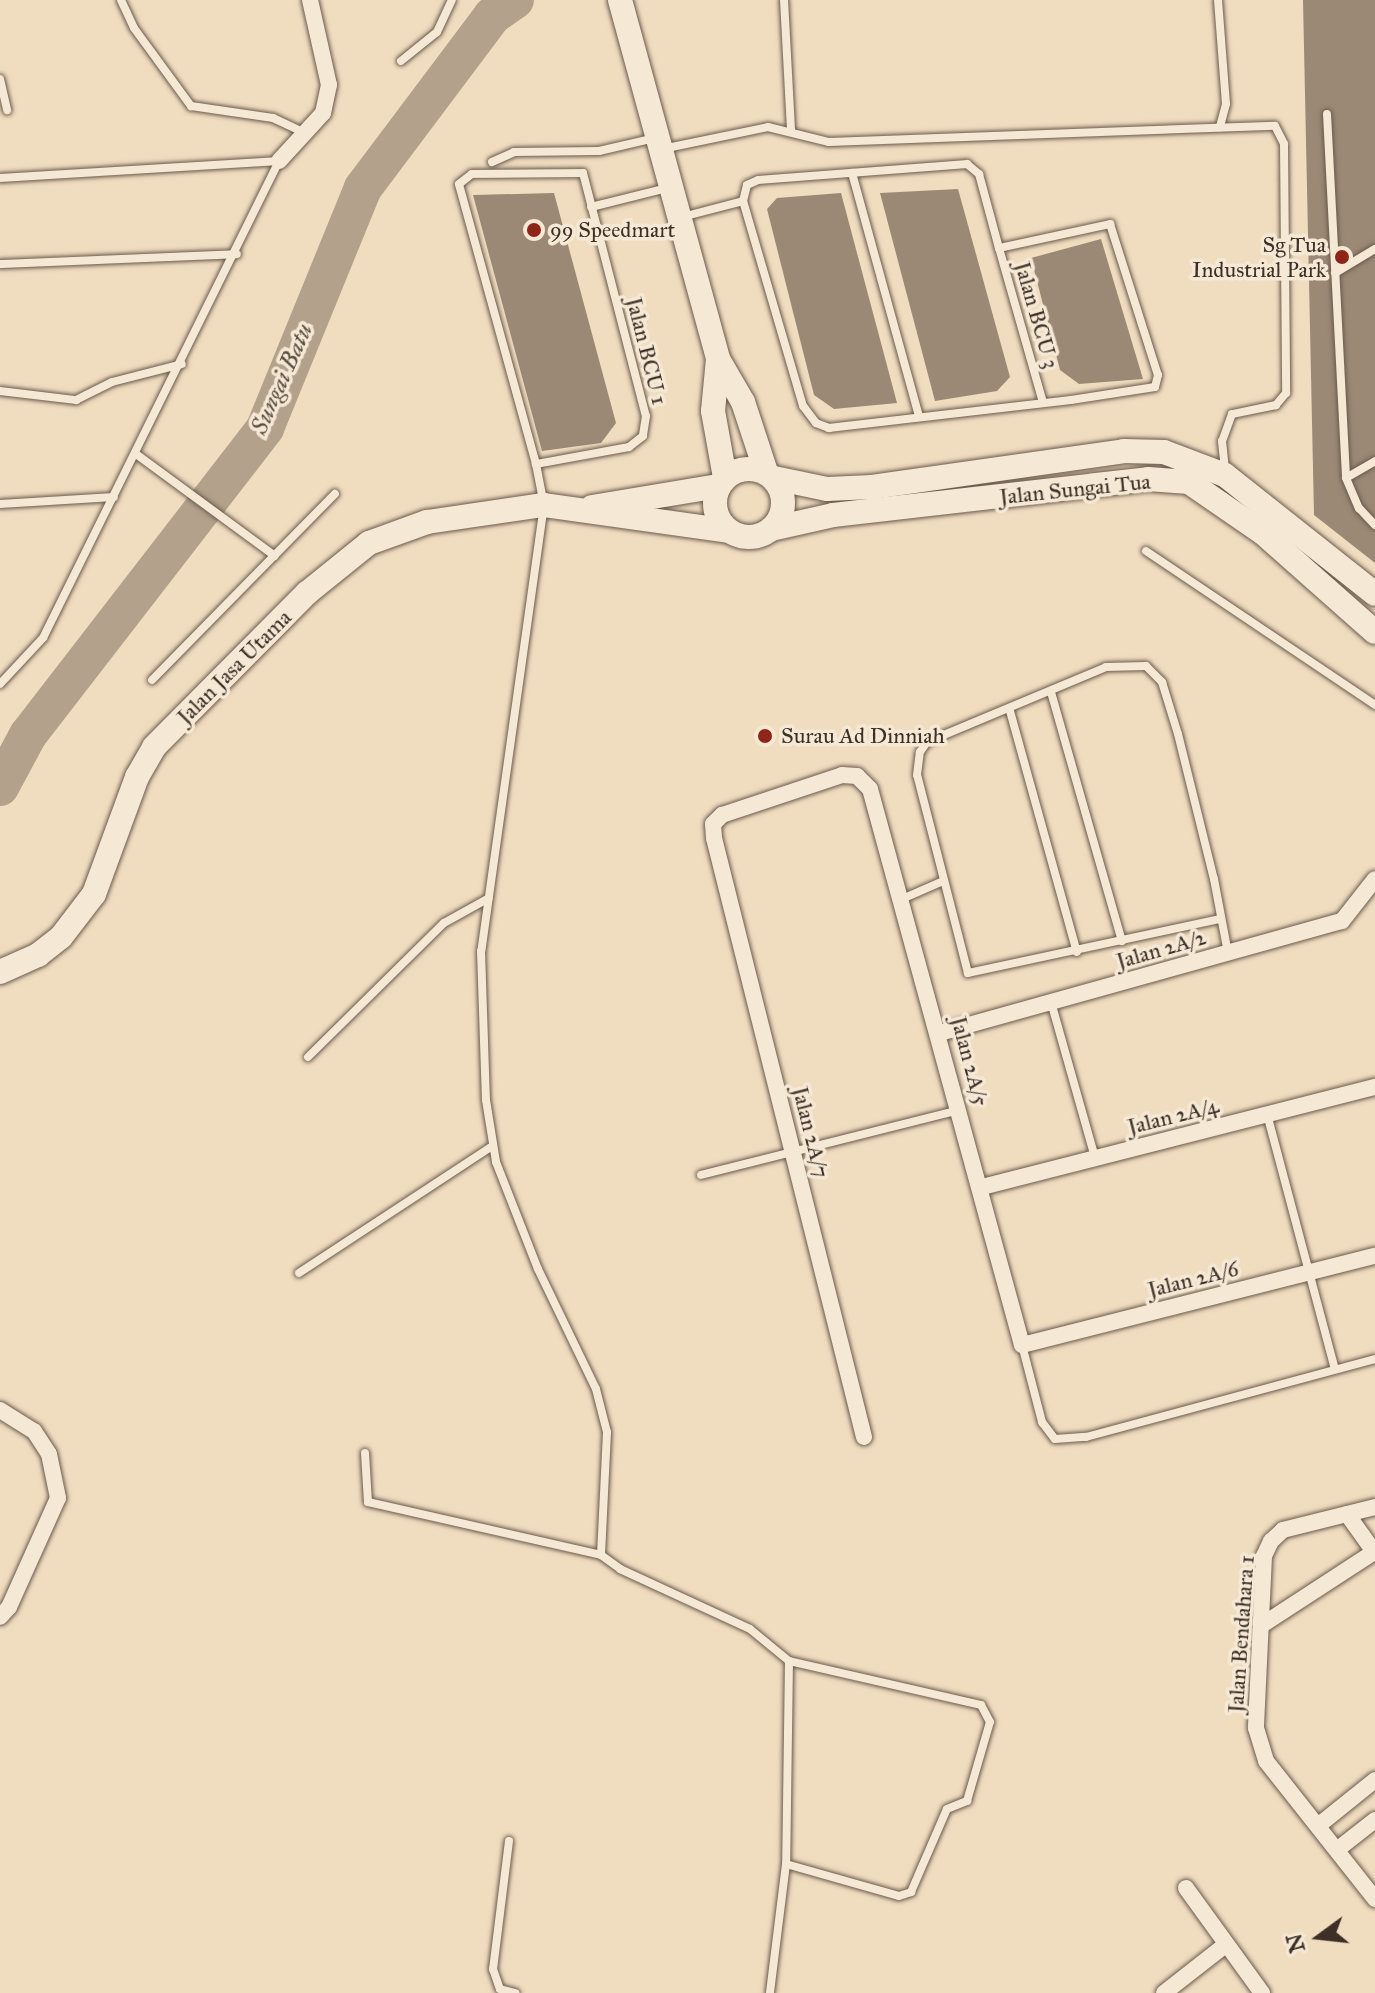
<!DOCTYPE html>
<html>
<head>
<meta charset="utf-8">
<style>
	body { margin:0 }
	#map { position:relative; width:1375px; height:1993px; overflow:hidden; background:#f0dcbf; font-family:"IM FELL Great Primer",serif }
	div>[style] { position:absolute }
	.river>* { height:38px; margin:-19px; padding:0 19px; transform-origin:19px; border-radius:19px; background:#b3a18b }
	.building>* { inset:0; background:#9b8976 }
	.roads { filter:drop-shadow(0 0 2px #6a5a4d) drop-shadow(0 0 2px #6a5a4d) }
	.lane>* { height:8px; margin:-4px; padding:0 4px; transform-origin:4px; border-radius:4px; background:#f5e8d5 }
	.street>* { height:16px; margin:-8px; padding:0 8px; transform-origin:8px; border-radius:8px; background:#f5e8d5 }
	.secondary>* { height:24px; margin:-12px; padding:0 12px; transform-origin:12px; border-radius:12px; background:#f5e8d5 }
	.secondary>.ring { margin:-12px; padding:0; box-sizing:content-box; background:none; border:24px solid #f5e8d5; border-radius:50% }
	.dots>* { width:22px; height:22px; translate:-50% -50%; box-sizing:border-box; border:4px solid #f5e8d5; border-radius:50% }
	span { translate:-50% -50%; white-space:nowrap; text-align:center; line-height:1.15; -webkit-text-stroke:7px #f5e8d5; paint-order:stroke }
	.poi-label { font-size:22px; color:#3e2f27 }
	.left { translate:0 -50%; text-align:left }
	.right { translate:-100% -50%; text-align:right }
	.street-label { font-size:22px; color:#3e2f27 }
	.water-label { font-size:24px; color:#5b4c40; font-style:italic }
	.north { position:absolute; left:1279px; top:1897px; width:80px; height:80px; -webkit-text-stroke:6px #f5e8d5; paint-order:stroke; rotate:255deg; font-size:22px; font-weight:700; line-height:32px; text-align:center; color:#3e2f27 }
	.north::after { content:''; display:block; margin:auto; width:28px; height:36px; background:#3e2f27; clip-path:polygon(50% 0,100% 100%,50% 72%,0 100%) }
</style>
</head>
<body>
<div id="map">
	<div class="river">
		<div style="left:0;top:787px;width:59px;rotate:-61.7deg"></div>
		<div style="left:28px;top:735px;width:388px;rotate:-52.3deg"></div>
		<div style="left:265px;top:428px;width:259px;rotate:-67.8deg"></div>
		<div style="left:363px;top:188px;width:215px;rotate:-53.1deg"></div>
		<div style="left:492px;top:16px;width:28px;rotate:-35deg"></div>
	</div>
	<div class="building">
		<div style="clip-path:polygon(1303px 0,1375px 0,1375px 563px,1314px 515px)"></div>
		<div style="clip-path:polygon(958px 189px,1010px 377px,997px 391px,935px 401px,880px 193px)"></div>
		<div style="clip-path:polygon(554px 193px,616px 423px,601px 443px,542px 451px,473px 195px)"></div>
		<div style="clip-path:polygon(841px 193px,897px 403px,834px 409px,814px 395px,767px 209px,777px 198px)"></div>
		<div style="clip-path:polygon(1101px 239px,1143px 379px,1079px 384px,1060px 370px,1031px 258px)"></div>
	</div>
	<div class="roads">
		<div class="lane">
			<div style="left:121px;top:0;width:31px;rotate:65deg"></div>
			<div style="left:134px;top:28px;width:97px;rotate:53.8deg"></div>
			<div style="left:191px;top:106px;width:83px;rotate:8.3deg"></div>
			<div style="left:273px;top:118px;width:35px;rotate:25deg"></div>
			<div style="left:784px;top:0;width:130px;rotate:86.9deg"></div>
			<div style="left:1218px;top:0;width:104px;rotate:85.6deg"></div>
			<div style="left:1226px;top:104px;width:24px;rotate:105deg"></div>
			<div style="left:401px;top:61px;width:46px;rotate:-38.9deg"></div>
			<div style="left:437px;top:32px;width:35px;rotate:-65deg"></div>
			<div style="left:0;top:79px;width:32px;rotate:77deg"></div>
			<div style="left:1327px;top:114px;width:364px;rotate:87deg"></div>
			<div style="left:1346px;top:478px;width:33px;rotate:67deg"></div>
			<div style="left:1359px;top:508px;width:23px;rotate:47deg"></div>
			<div style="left:662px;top:149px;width:108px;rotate:-11.7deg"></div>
			<div style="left:768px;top:127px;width:63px;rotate:13.8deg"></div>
			<div style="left:829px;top:142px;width:446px;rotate:-2.1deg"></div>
			<div style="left:1275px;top:126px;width:20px;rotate:63deg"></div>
			<div style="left:1284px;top:144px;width:249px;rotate:89.5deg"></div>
			<div style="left:1286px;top:393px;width:16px;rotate:130deg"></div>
			<div style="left:1276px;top:405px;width:45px;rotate:168.4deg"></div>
			<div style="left:1232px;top:414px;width:29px;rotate:110deg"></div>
			<div style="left:1222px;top:441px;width:29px;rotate:84deg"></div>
			<div style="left:492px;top:162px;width:24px;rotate:-24deg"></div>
			<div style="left:514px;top:152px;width:85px;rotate:-0.7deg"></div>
			<div style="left:599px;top:151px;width:57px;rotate:-13.1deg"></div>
			<div style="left:852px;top:173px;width:253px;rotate:74.6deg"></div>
			<div style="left:0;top:178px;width:280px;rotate:-3.5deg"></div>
			<div style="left:279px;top:161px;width:532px;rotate:116.32deg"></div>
			<div style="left:43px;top:638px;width:63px;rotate:133.1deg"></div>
			<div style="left:591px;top:207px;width:78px;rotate:-14deg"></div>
			<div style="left:682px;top:217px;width:63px;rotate:-14.7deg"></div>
			<div style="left:999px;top:248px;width:114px;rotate:-12.2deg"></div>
			<div style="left:1110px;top:224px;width:158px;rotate:72.4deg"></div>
			<div style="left:1158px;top:375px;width:12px;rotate:104deg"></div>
			<div style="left:1155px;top:387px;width:85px;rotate:171.2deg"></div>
			<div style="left:1071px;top:400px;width:244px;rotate:173.4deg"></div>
			<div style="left:829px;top:428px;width:14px;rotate:-159deg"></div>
			<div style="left:816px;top:423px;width:21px;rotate:-127deg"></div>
			<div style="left:803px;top:406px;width:214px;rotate:-106.3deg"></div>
			<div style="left:743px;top:201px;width:16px;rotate:-76deg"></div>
			<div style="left:747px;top:185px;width:12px;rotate:-24deg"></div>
			<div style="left:758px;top:180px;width:210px;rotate:-4.4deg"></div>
			<div style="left:967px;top:164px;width:16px;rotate:40deg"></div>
			<div style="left:979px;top:174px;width:77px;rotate:74.9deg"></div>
			<div style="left:999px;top:248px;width:160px;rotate:74.1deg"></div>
			<div style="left:0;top:264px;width:237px;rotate:-2.4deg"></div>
			<div style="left:1335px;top:273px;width:47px;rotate:-31deg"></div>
			<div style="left:0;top:391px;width:77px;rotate:6.8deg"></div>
			<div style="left:76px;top:400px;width:40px;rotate:-26.6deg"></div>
			<div style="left:112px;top:382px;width:72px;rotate:-14.4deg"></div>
			<div style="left:136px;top:454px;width:172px;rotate:36.3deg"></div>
			<div style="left:536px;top:464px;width:290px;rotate:-105.4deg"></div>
			<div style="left:459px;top:184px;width:16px;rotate:-38deg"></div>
			<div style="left:472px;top:174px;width:111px;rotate:-0.5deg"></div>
			<div style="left:583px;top:173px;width:251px;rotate:75.5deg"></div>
			<div style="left:646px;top:416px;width:20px;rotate:99deg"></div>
			<div style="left:643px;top:436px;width:18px;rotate:142deg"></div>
			<div style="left:629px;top:447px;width:95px;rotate:169.6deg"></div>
			<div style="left:536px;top:464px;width:42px;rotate:79deg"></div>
			<div style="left:544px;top:505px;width:450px;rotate:98deg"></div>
			<div style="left:481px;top:951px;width:149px;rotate:88.1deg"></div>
			<div style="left:486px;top:1100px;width:63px;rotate:80.8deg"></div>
			<div style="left:496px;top:1162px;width:115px;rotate:68.6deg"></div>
			<div style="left:538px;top:1269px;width:133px;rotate:64.2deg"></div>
			<div style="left:596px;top:1389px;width:44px;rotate:75.7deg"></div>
			<div style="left:607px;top:1432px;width:123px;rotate:92.8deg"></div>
			<div style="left:1346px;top:478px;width:34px;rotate:-30deg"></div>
			<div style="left:0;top:504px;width:114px;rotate:-3.5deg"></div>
			<div style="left:1146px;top:551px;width:276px;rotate:33.9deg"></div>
			<div style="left:152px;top:680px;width:261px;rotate:-45.5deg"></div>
			<div style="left:1051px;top:692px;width:259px;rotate:74.1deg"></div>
			<div style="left:1010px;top:711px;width:250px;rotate:74.5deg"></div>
			<div style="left:902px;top:899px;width:45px;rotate:-23.7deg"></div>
			<div style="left:1220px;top:919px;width:258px;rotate:167.9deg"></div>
			<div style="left:968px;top:973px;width:204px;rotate:-104.4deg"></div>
			<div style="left:917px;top:775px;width:23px;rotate:-83deg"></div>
			<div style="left:920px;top:752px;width:12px;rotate:-55deg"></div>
			<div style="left:927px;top:742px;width:194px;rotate:-22.7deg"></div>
			<div style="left:1106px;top:667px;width:40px;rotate:-1.4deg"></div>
			<div style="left:1146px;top:666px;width:23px;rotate:45deg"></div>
			<div style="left:1162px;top:682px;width:54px;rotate:72.9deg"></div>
			<div style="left:1178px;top:734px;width:149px;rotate:76.1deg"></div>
			<div style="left:1214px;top:879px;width:75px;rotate:79.3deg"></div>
			<div style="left:1051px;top:1002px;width:162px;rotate:74.2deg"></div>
			<div style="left:308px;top:1057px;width:191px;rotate:-44.6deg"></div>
			<div style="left:444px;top:923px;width:51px;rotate:-29.1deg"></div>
			<div style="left:1267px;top:1114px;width:264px;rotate:75.1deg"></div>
			<div style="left:701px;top:1175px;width:267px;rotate:-14.1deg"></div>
			<div style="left:299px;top:1273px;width:231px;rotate:-33.3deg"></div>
			<div style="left:1022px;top:1345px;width:80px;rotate:75.4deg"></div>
			<div style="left:1042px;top:1422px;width:21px;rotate:53deg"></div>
			<div style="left:1055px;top:1439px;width:31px;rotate:-4deg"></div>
			<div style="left:1086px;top:1437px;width:299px;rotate:-15.1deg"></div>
			<div style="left:365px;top:1453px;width:49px;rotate:86.5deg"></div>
			<div style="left:368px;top:1502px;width:239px;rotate:12.8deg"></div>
			<div style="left:601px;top:1555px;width:24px;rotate:36deg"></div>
			<div style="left:620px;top:1569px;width:143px;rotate:24.8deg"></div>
			<div style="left:750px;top:1629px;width:50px;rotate:39.4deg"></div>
			<div style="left:789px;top:1661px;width:203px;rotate:90.8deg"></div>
			<div style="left:786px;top:1864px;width:130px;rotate:97.1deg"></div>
			<div style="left:509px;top:1841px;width:129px;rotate:97.1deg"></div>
			<div style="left:493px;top:1969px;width:21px;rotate:71deg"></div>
			<div style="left:500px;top:1989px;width:16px;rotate:15deg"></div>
			<div style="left:786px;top:1864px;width:117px;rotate:15.8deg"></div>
			<div style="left:899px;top:1896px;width:13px;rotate:-18deg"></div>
			<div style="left:911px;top:1892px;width:90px;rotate:-66.6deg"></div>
			<div style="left:947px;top:1809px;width:22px;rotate:-22deg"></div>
			<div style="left:967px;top:1801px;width:82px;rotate:-73.8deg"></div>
			<div style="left:990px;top:1722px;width:19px;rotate:-118deg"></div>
			<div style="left:981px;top:1705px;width:197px;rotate:-167.1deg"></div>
		</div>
		<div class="street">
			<div style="left:279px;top:161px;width:65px;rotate:-47.5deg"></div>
			<div style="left:323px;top:113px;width:29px;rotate:-78deg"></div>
			<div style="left:329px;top:85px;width:87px;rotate:-102.6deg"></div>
			<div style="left:940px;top:1033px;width:417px;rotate:-15.6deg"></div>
			<div style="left:1342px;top:921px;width:53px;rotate:-51.8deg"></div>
			<div style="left:982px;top:1187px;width:406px;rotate:-14.3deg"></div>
			<div style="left:0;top:1410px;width:40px;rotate:32deg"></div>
			<div style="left:34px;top:1431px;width:27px;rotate:57deg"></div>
			<div style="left:49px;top:1454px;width:45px;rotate:78.4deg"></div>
			<div style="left:58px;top:1498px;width:120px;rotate:114.2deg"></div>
			<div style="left:9px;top:1607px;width:13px;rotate:132deg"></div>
			<div style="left:864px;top:1437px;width:617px;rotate:-104.06deg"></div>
			<div style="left:714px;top:838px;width:14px;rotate:-94deg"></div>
			<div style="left:713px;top:824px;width:13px;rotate:-45deg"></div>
			<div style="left:722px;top:815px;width:126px;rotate:-18.4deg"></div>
			<div style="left:842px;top:775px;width:15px;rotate:4deg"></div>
			<div style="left:857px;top:776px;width:18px;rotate:45deg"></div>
			<div style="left:870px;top:789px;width:576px;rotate:74.71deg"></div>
			<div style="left:1022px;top:1345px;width:364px;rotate:-14.2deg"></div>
			<div style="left:1375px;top:1507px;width:95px;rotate:166deg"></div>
			<div style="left:1283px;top:1530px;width:16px;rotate:137deg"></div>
			<div style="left:1271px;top:1541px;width:17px;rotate:115deg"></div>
			<div style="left:1264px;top:1556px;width:172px;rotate:92.7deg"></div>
			<div style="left:1256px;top:1728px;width:34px;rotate:73deg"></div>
			<div style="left:1266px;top:1761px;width:176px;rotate:51.7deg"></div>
			<div style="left:1347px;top:1514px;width:48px;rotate:54.3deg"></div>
			<div style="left:1262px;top:1625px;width:134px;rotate:-33.1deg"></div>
			<div style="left:1319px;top:1825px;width:72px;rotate:-38.8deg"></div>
			<div style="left:1338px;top:1849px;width:47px;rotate:-38.1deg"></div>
			<div style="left:1186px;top:1888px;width:130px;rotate:54.1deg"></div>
			<div style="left:1164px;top:1993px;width:76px;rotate:-38.1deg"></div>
		</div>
		<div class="secondary">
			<div style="left:620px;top:0;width:372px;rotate:74.7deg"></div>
			<div style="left:718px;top:359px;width:50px;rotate:59.8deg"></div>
			<div style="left:743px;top:402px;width:74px;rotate:71.8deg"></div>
			<div style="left:718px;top:359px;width:52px;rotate:95.5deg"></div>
			<div style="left:713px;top:411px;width:68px;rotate:79.8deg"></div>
			<div class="ring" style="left:715px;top:469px;width:44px;height:44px"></div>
			<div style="left:774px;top:478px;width:54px;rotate:11.7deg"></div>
			<div style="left:827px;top:489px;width:45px;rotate:-2.5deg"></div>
			<div style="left:872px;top:487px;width:255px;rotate:-8.1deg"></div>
			<div style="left:1124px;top:451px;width:40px;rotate:1.4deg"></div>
			<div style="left:1164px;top:452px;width:65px;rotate:20.7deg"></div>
			<div style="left:1225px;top:475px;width:191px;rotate:38.4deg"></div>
			<div style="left:592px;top:507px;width:129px;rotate:-9.4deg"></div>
			<div style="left:771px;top:529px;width:64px;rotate:-12.7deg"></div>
			<div style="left:833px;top:515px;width:317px;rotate:-6.5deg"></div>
			<div style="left:1148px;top:479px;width:41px;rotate:4.2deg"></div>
			<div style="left:1189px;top:482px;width:90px;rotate:34.6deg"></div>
			<div style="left:1263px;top:533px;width:149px;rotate:41.5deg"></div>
			<div style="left:0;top:972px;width:42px;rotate:-24.1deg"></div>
			<div style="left:38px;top:955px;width:29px;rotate:-38deg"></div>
			<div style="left:61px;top:937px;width:54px;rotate:-52.5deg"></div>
			<div style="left:94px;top:894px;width:125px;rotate:-69.8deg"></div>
			<div style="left:137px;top:777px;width:34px;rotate:-60deg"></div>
			<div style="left:154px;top:747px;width:217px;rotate:-45.2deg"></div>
			<div style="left:307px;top:593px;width:80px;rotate:-38.9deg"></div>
			<div style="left:369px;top:543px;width:62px;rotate:-19.9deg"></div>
			<div style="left:427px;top:522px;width:118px;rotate:-8.3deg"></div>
			<div style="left:544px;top:505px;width:187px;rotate:8deg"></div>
		</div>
	</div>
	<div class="dots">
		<div style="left:534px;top:230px;background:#8f2418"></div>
		<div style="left:1342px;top:257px;background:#8f2418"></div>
		<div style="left:765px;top:736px;background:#8f2418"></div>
	</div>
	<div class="poi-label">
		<span class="left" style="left:550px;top:230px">99 Speedmart</span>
		<span class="right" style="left:1326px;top:257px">Sg Tua<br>Industrial Park</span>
		<span class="left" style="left:781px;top:736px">Surau Ad Dinniah</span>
	</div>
	<div class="street-label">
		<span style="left:1037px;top:315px;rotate:74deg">Jalan BCU 3</span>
		<span style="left:647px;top:351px;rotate:76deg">Jalan BCU 1</span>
		<span style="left:1075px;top:489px;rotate:-6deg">Jalan Sungai Tua</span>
		<span style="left:234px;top:667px;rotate:-45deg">Jalan Jasa Utama</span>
		<span style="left:1161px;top:949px;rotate:-16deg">Jalan 2A/2</span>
		<span style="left:970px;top:1061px;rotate:75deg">Jalan 2A/5</span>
		<span style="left:1173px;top:1116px;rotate:-14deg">Jalan 2A/4</span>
		<span style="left:811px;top:1132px;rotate:76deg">Jalan 2A/7</span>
		<span style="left:1193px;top:1279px;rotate:-14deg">Jalan 2A/6</span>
		<span style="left:1241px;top:1634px;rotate:-86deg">Jalan Bendahara 1</span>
	</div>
	<div class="water-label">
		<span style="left:282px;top:379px;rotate:-66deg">Sungai Batu</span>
	</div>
	<div class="north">N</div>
</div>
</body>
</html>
